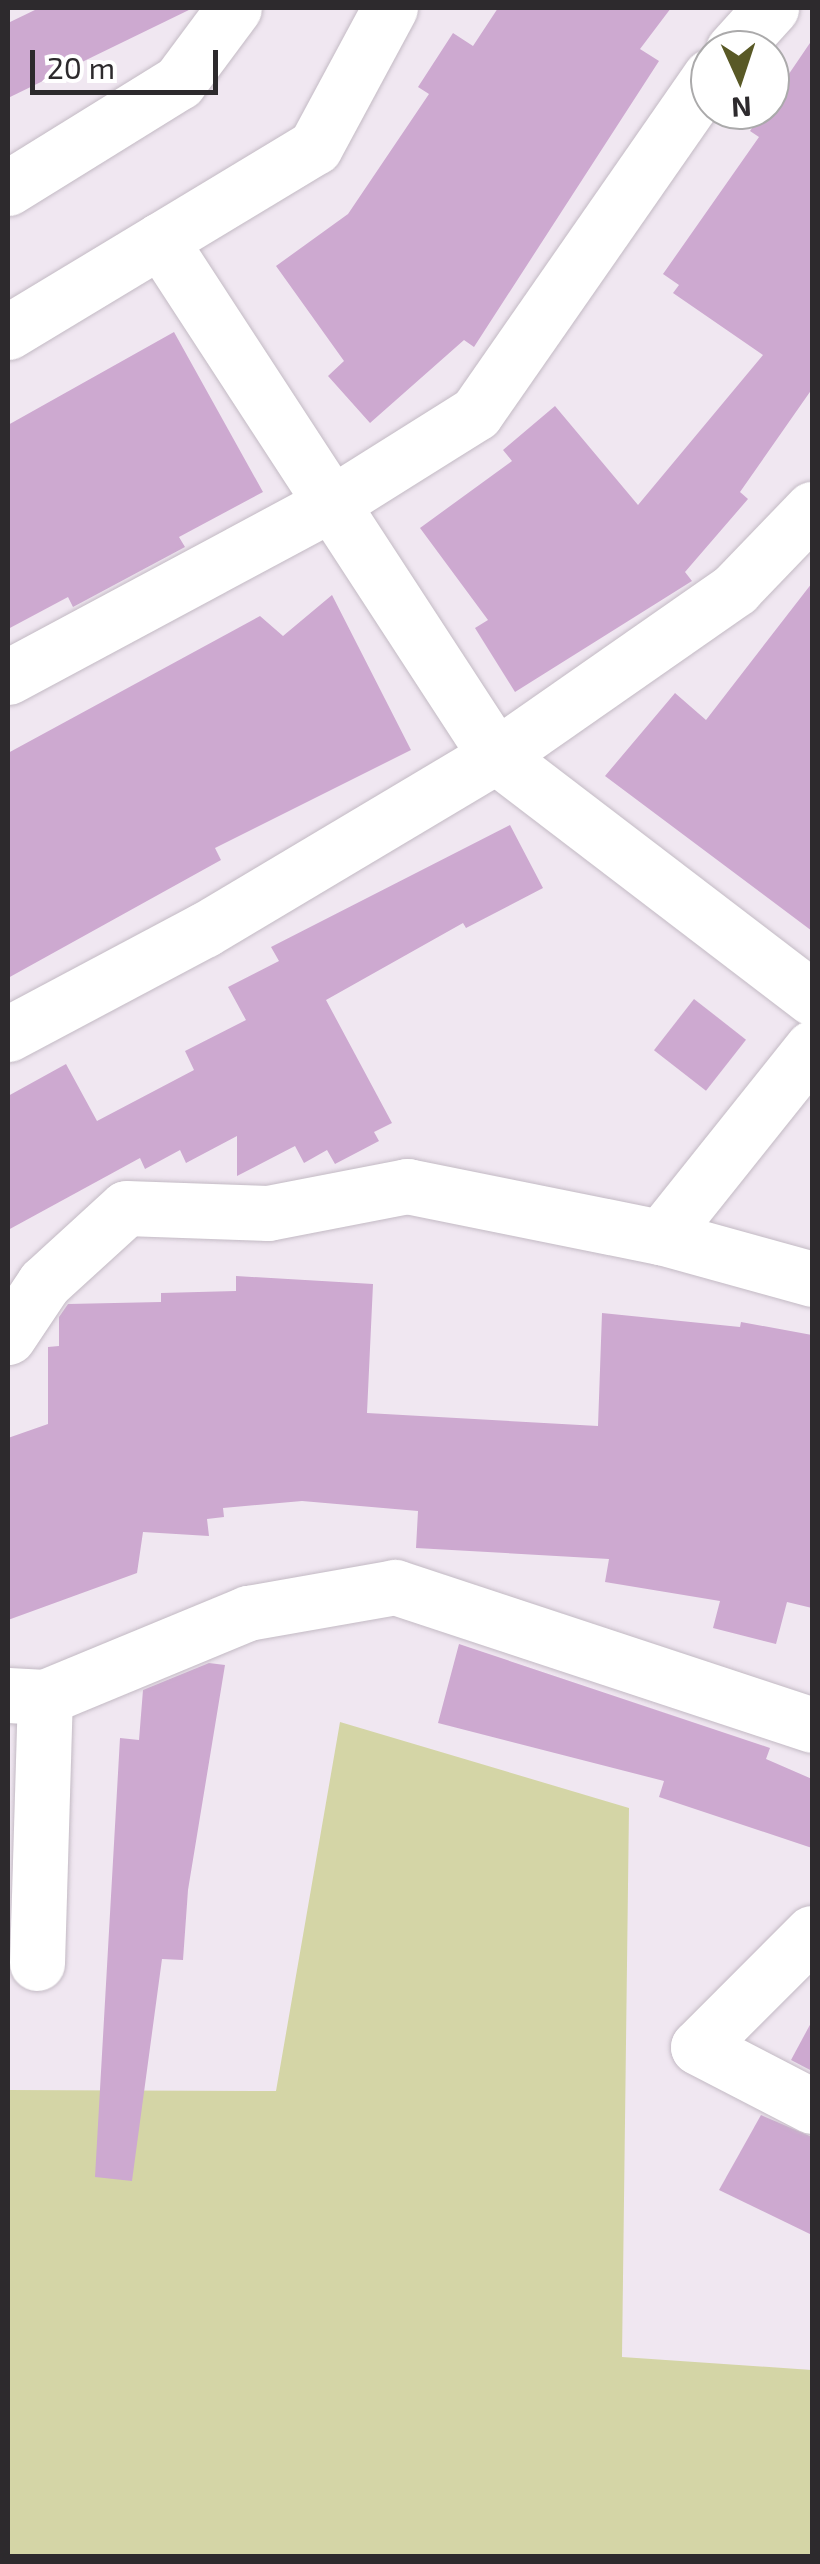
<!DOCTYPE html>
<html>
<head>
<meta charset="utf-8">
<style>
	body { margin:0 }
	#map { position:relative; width:820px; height:2564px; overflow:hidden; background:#f0e7f1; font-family:"Exo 2",sans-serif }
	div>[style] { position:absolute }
	.green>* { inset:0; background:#d4d5a6 }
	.building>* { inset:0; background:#cda9d0; transform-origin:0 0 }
	.roads { filter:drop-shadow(0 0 2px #c3bac4) drop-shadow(0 0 2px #c3bac4) }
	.street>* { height:55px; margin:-27.5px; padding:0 27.5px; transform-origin:27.5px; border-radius:27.5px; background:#fff }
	span { translate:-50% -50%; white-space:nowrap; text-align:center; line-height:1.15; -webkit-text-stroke:10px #fff; paint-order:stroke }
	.frame { position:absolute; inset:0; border:10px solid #2d2a2d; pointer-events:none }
	.north { position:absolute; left:690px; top:30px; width:100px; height:100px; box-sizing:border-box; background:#fff; border:2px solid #abaaab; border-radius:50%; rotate:177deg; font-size:28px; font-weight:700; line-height:40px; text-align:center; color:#2d2a2d }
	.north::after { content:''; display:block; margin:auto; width:35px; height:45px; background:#595926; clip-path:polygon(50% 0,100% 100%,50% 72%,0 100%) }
	.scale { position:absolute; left:30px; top:50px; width:188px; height:45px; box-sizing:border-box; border:5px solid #2d2a2d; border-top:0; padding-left:12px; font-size:30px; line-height:35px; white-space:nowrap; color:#2d2a2d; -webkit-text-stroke:8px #fff; paint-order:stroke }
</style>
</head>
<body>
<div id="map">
	<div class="green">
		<div style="clip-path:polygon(340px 1722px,629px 1808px,622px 2357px,812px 2370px,812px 2556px,8px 2556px,8px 2090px,276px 2091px)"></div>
	</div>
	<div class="building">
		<div style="clip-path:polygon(39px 8px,193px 8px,8px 98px,8px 23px)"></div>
		<div style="clip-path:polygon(498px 8px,671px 8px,640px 49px,659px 61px,474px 347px,464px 340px,370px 423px,328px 376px,344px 361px,276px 266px,348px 214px,429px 94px,418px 87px,453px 33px,473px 46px)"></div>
		<div style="clip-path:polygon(812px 40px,812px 389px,740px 492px,748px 499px,685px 572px,692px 581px,515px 692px,475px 628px,488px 620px,420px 528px,512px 461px,503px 450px,555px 406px,638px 505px,763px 355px,673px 293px,679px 285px,663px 274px,759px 137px,750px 131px)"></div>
		<div style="clip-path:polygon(174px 332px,263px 492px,179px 537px,185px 547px,73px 607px,68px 597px,8px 629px,8px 425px)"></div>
		<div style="clip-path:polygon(812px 583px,812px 931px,605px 776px,675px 693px,706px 720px)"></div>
		<div style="clip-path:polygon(332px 595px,411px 750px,215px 848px,221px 860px,8px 978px,8px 753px,260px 616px,283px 636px)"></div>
		<div style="clip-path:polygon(510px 825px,543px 888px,466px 928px,463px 923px,326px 1000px,392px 1123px,374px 1132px,379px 1141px,335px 1164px,327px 1150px,304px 1163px,295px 1146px,237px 1176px,237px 1136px,186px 1163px,180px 1150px,145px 1169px,140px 1158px,8px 1230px,8px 1096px,66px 1064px,97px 1121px,194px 1070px,185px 1051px,246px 1020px,228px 987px,279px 961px,271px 947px)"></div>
		<div style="left:694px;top:999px;width:66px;height:65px;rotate:38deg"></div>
		<div style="clip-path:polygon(236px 1276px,373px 1284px,367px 1413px,598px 1426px,602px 1313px,740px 1327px,741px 1322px,812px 1335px,812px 1608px,787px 1602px,776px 1644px,713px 1628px,720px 1601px,605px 1582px,609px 1559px,416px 1548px,418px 1511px,302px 1501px,223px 1508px,224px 1517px,207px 1519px,209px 1536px,143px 1532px,137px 1573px,8px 1620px,8px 1438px,48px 1424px,48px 1347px,59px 1346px,59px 1317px,68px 1304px,161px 1302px,161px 1293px,236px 1291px)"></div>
		<div style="clip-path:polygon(459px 1644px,770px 1748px,766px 1759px,812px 1779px,812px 1848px,659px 1797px,664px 1781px,438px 1723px)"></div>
		<div style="clip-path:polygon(209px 1663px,225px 1665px,188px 1890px,183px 1960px,162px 1959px,132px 2181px,95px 2177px,120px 1738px,139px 1740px,143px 1690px)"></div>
		<div style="clip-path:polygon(812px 2021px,812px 2071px,791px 2060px)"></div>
		<div style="clip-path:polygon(761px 2115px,812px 2137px,812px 2235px,719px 2190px)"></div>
	</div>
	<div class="roads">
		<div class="street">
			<div style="left:733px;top:50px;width:57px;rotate:-47.9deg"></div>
			<div style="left:8px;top:188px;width:201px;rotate:-31.8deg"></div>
			<div style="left:179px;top:82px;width:92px;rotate:-53.4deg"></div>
			<div style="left:160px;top:240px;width:616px;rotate:56.93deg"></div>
			<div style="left:496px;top:756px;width:398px;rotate:37.4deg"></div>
			<div style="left:8px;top:332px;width:358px;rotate:-31.1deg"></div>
			<div style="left:315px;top:147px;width:158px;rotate:-61.7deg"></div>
			<div style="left:8px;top:677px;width:366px;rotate:-28.2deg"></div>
			<div style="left:331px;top:504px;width:171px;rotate:-32.1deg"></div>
			<div style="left:476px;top:413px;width:410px;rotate:-55.2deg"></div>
			<div style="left:8px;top:1034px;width:222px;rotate:-28deg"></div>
			<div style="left:204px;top:930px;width:340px;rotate:-30.8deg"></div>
			<div style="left:496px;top:756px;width:292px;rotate:-34.9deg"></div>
			<div style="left:735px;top:589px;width:111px;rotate:-46.1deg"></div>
			<div style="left:661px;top:1237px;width:242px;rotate:-51.4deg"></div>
			<div style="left:8px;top:1337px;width:65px;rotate:-56.3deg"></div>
			<div style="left:44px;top:1283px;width:111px;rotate:-42.4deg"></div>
			<div style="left:126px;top:1208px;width:142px;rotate:2deg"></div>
			<div style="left:268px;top:1213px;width:142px;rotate:-11deg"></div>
			<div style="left:407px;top:1186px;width:259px;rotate:11.4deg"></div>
			<div style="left:661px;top:1237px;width:157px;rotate:15.5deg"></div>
			<div style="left:8px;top:1695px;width:37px;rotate:3deg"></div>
			<div style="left:45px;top:1697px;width:220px;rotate:-22.5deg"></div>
			<div style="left:248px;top:1613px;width:149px;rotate:-10deg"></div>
			<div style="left:395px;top:1587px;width:439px;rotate:18.3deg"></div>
			<div style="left:812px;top:1933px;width:161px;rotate:135deg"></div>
			<div style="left:698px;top:2047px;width:128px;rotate:27.4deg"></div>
			<div style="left:37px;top:1963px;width:266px;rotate:-88.3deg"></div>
		</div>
	</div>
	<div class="frame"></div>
	<div class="north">N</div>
	<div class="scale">20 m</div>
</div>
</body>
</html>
